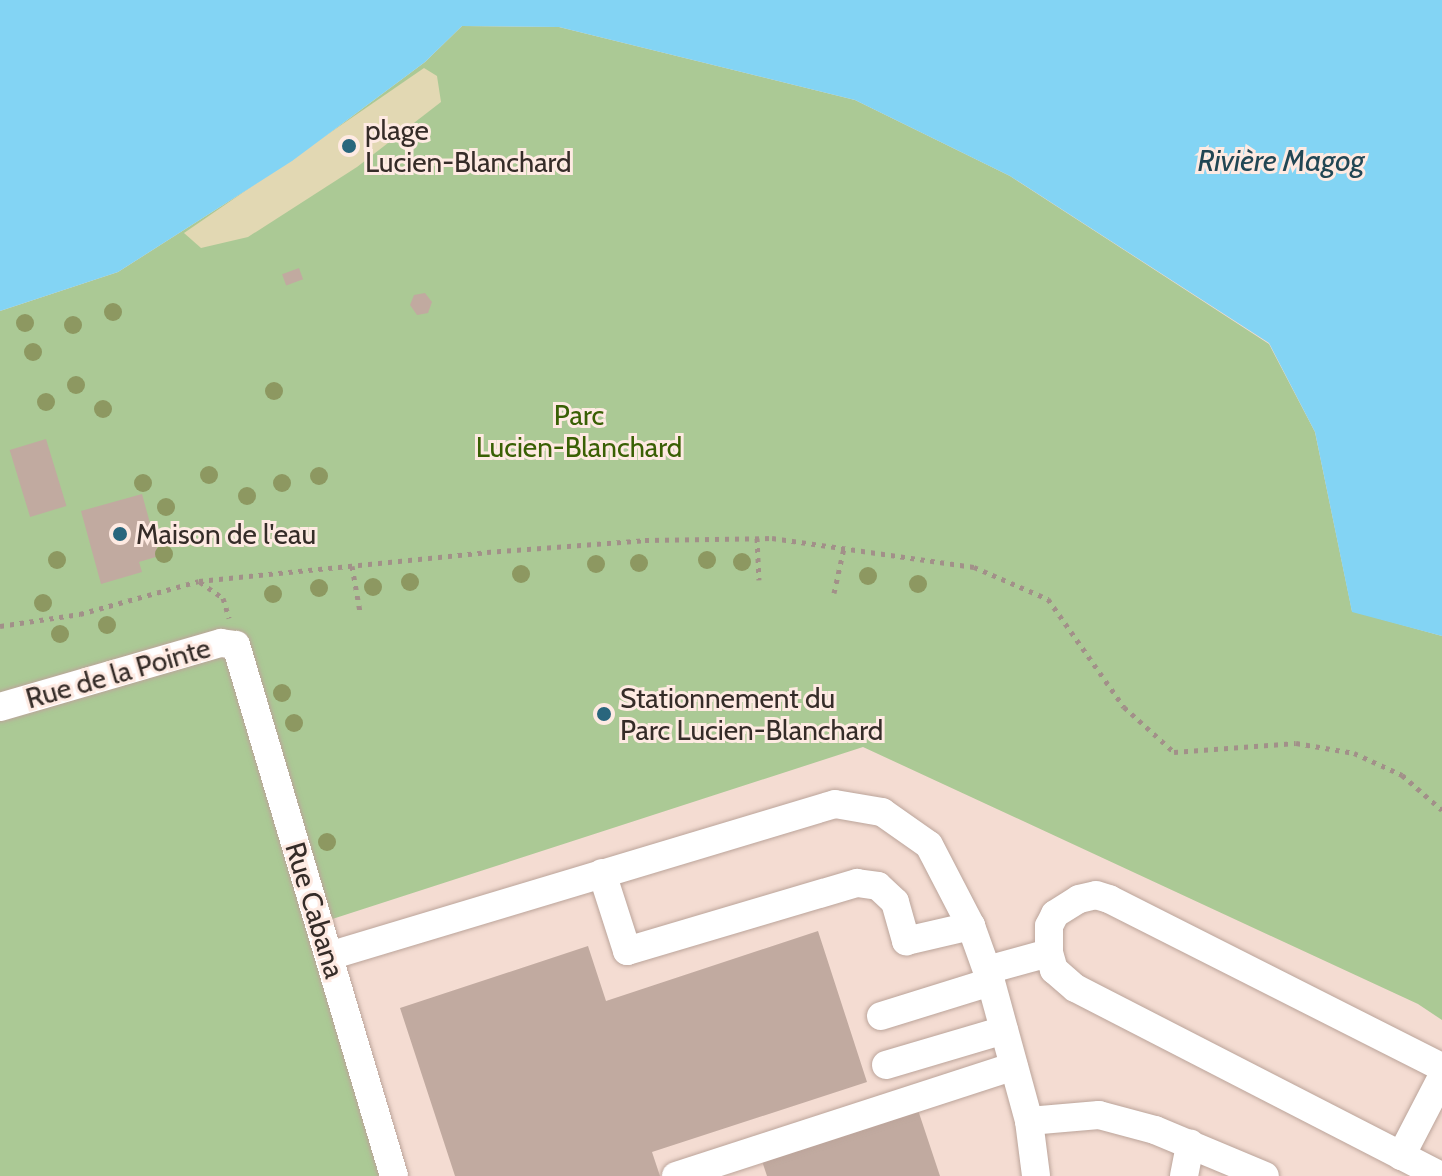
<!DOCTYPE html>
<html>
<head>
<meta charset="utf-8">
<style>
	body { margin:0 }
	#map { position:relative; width:1442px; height:1176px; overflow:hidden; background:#f4dcd2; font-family:Cabin,sans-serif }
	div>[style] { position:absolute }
	.green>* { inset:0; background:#abc995 }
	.sand>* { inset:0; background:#e2d8b3 }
	.water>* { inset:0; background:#83d4f4 }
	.building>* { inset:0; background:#c1aaa0; transform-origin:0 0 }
	.path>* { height:5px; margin-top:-2.5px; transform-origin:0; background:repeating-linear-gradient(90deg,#a29089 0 4px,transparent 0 10px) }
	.roads { filter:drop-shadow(0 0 2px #bba49a) drop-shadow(0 0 2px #bba49a) }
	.minor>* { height:28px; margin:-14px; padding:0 14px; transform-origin:14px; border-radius:14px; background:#fff }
	.trees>* { width:18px; height:18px; margin:-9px; border-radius:50%; background:#8d9861 }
	.dots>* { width:22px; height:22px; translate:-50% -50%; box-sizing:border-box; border:4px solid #feeae2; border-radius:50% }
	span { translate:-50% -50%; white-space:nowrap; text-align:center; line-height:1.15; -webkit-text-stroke:6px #feeae2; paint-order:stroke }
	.poi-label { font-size:28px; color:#352c28 }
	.left { translate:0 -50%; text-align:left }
	.park-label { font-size:28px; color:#396004 }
	.street-label { font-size:28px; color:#352c28 }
	.water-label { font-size:30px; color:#214654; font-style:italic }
</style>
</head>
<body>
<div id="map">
	<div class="green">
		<div style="clip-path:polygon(462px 26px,559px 27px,855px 100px,1010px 176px,1269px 344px,1315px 432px,1352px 611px,1442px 636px,1442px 1020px,1418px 1004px,863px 747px,320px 923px,394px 1176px,0 1176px,0 311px,118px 272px,292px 161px,425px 62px)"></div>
	</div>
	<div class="sand">
		<div style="clip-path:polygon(424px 68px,437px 76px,441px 102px,357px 167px,248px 237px,201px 248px,184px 233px)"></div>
	</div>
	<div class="water">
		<div style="clip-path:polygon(0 0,1442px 0,1442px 636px,1352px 612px,1315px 432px,1269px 343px,1010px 176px,855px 100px,559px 27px,462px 26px,425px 62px,292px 161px,118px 272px,0 311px)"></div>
	</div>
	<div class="building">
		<div style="left:299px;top:268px;width:12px;height:18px;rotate:70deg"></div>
		<div style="clip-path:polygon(425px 293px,432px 302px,428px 313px,417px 315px,410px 305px,414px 295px)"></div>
		<div style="left:46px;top:439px;width:70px;height:38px;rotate:73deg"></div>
		<div style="clip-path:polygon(142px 494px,159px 556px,139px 562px,142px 572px,101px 584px,81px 511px)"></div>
		<div style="clip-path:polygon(818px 931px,867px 1082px,652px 1152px,660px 1176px,455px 1176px,400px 1008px,588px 946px,606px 1001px)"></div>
		<div style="clip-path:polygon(917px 1107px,940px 1176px,767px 1176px,761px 1158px)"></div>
	</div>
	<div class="path">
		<div style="left:757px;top:538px;width:42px;rotate:87.3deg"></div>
		<div style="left:352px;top:566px;width:47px;rotate:80.1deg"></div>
		<div style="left:200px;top:582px;width:28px;rotate:35deg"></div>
		<div style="left:223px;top:598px;width:21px;rotate:73deg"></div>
		<div style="left:834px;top:593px;width:46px;rotate:-77.5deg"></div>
		<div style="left:0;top:626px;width:81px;rotate:-8.5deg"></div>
		<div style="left:80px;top:614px;width:123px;rotate:-15.5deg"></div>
		<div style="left:199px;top:581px;width:289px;rotate:-5.7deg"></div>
		<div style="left:487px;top:552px;width:158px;rotate:-4.3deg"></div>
		<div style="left:645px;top:540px;width:127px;rotate:-0.9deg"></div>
		<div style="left:772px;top:538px;width:204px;rotate:8.2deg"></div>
		<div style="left:974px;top:567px;width:81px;rotate:23.4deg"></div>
		<div style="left:1048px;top:599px;width:132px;rotate:54.9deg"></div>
		<div style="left:1124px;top:707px;width:67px;rotate:42deg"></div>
		<div style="left:1174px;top:752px;width:122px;rotate:-4.2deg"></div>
		<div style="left:1296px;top:743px;width:59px;rotate:9.8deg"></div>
		<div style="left:1354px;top:753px;width:53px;rotate:24.6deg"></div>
		<div style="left:1402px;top:775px;width:53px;rotate:41.2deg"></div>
	</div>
	<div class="roads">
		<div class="minor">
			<div style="left:0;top:707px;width:230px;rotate:-16.2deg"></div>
			<div style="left:221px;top:643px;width:15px;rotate:8deg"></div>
			<div style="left:236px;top:645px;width:554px;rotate:73.43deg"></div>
			<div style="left:602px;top:873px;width:82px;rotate:72.2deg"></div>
			<div style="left:627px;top:951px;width:240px;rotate:-16.5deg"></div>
			<div style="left:857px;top:883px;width:21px;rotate:8deg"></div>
			<div style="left:878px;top:886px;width:23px;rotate:43deg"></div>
			<div style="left:895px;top:902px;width:41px;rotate:74.2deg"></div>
			<div style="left:906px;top:941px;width:67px;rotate:-13deg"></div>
			<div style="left:329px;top:956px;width:528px;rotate:-16.72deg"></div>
			<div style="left:835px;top:804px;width:48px;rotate:9.7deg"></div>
			<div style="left:882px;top:812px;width:57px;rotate:35.1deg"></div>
			<div style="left:929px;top:845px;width:91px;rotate:62.6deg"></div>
			<div style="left:971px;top:926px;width:59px;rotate:70.3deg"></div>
			<div style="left:991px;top:982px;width:144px;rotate:74.7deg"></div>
			<div style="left:1029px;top:1121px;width:55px;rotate:82.7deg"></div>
			<div style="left:987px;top:970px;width:64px;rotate:-15.3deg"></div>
			<div style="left:881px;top:1016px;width:115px;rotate:-17.2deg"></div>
			<div style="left:886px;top:1065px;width:123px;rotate:-16.5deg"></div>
			<div style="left:1029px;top:1121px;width:70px;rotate:-4.9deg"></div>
			<div style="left:1099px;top:1115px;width:58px;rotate:15deg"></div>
			<div style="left:1155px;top:1130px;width:119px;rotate:22.7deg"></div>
			<div style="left:1401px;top:1156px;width:89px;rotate:-62.6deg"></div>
			<div style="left:676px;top:1176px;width:355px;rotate:-18deg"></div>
			<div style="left:1184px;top:1176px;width:33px;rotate:-79deg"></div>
			<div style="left:1441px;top:1176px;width:411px;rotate:-152.8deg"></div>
			<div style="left:1075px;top:988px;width:28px;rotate:-139deg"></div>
			<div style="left:1054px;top:970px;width:18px;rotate:-106deg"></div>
			<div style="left:1049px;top:953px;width:27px;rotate:-90deg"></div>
			<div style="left:1049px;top:926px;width:13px;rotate:-63deg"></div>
			<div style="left:1055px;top:914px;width:28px;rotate:-32deg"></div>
			<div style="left:1079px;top:899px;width:17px;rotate:-13deg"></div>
			<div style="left:1096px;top:895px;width:14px;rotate:17deg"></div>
			<div style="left:1109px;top:899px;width:373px;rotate:26.8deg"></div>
		</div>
	</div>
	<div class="trees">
		<div style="left:113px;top:312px"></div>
		<div style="left:25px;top:323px"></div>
		<div style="left:73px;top:325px"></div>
		<div style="left:33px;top:352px"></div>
		<div style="left:76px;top:385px"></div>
		<div style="left:274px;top:391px"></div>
		<div style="left:46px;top:402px"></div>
		<div style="left:103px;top:409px"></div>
		<div style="left:209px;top:475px"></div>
		<div style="left:319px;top:476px"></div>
		<div style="left:143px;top:483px"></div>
		<div style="left:282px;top:483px"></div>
		<div style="left:247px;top:496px"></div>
		<div style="left:166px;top:507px"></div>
		<div style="left:164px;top:554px"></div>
		<div style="left:57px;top:560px"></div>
		<div style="left:707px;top:560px"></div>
		<div style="left:742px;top:562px"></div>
		<div style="left:639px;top:563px"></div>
		<div style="left:596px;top:564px"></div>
		<div style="left:521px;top:574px"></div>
		<div style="left:868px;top:576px"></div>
		<div style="left:410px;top:582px"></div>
		<div style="left:918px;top:584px"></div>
		<div style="left:373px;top:587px"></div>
		<div style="left:319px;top:588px"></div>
		<div style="left:273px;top:594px"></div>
		<div style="left:43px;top:603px"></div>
		<div style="left:107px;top:625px"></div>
		<div style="left:60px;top:634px"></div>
		<div style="left:282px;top:693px"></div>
		<div style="left:294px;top:723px"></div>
		<div style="left:327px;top:842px"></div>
	</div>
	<div class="dots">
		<div style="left:349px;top:146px;background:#29667d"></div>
		<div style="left:120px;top:534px;background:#29667d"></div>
		<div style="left:604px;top:714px;background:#29667d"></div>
	</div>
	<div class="poi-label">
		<span class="left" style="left:365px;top:146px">plage<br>Lucien-Blanchard</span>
		<span class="left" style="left:136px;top:534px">Maison de l'eau</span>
		<span class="left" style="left:620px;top:714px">Stationnement du<br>Parc Lucien-Blanchard</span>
	</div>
	<div class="park-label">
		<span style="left:579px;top:431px">Parc<br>Lucien-Blanchard</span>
	</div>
	<div class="street-label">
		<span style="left:118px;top:673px;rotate:-16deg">Rue de la Pointe</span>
		<span style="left:315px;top:910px;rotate:73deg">Rue Cabana</span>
	</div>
	<div class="water-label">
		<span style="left:1281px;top:161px">Rivière Magog</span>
	</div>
</div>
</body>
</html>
